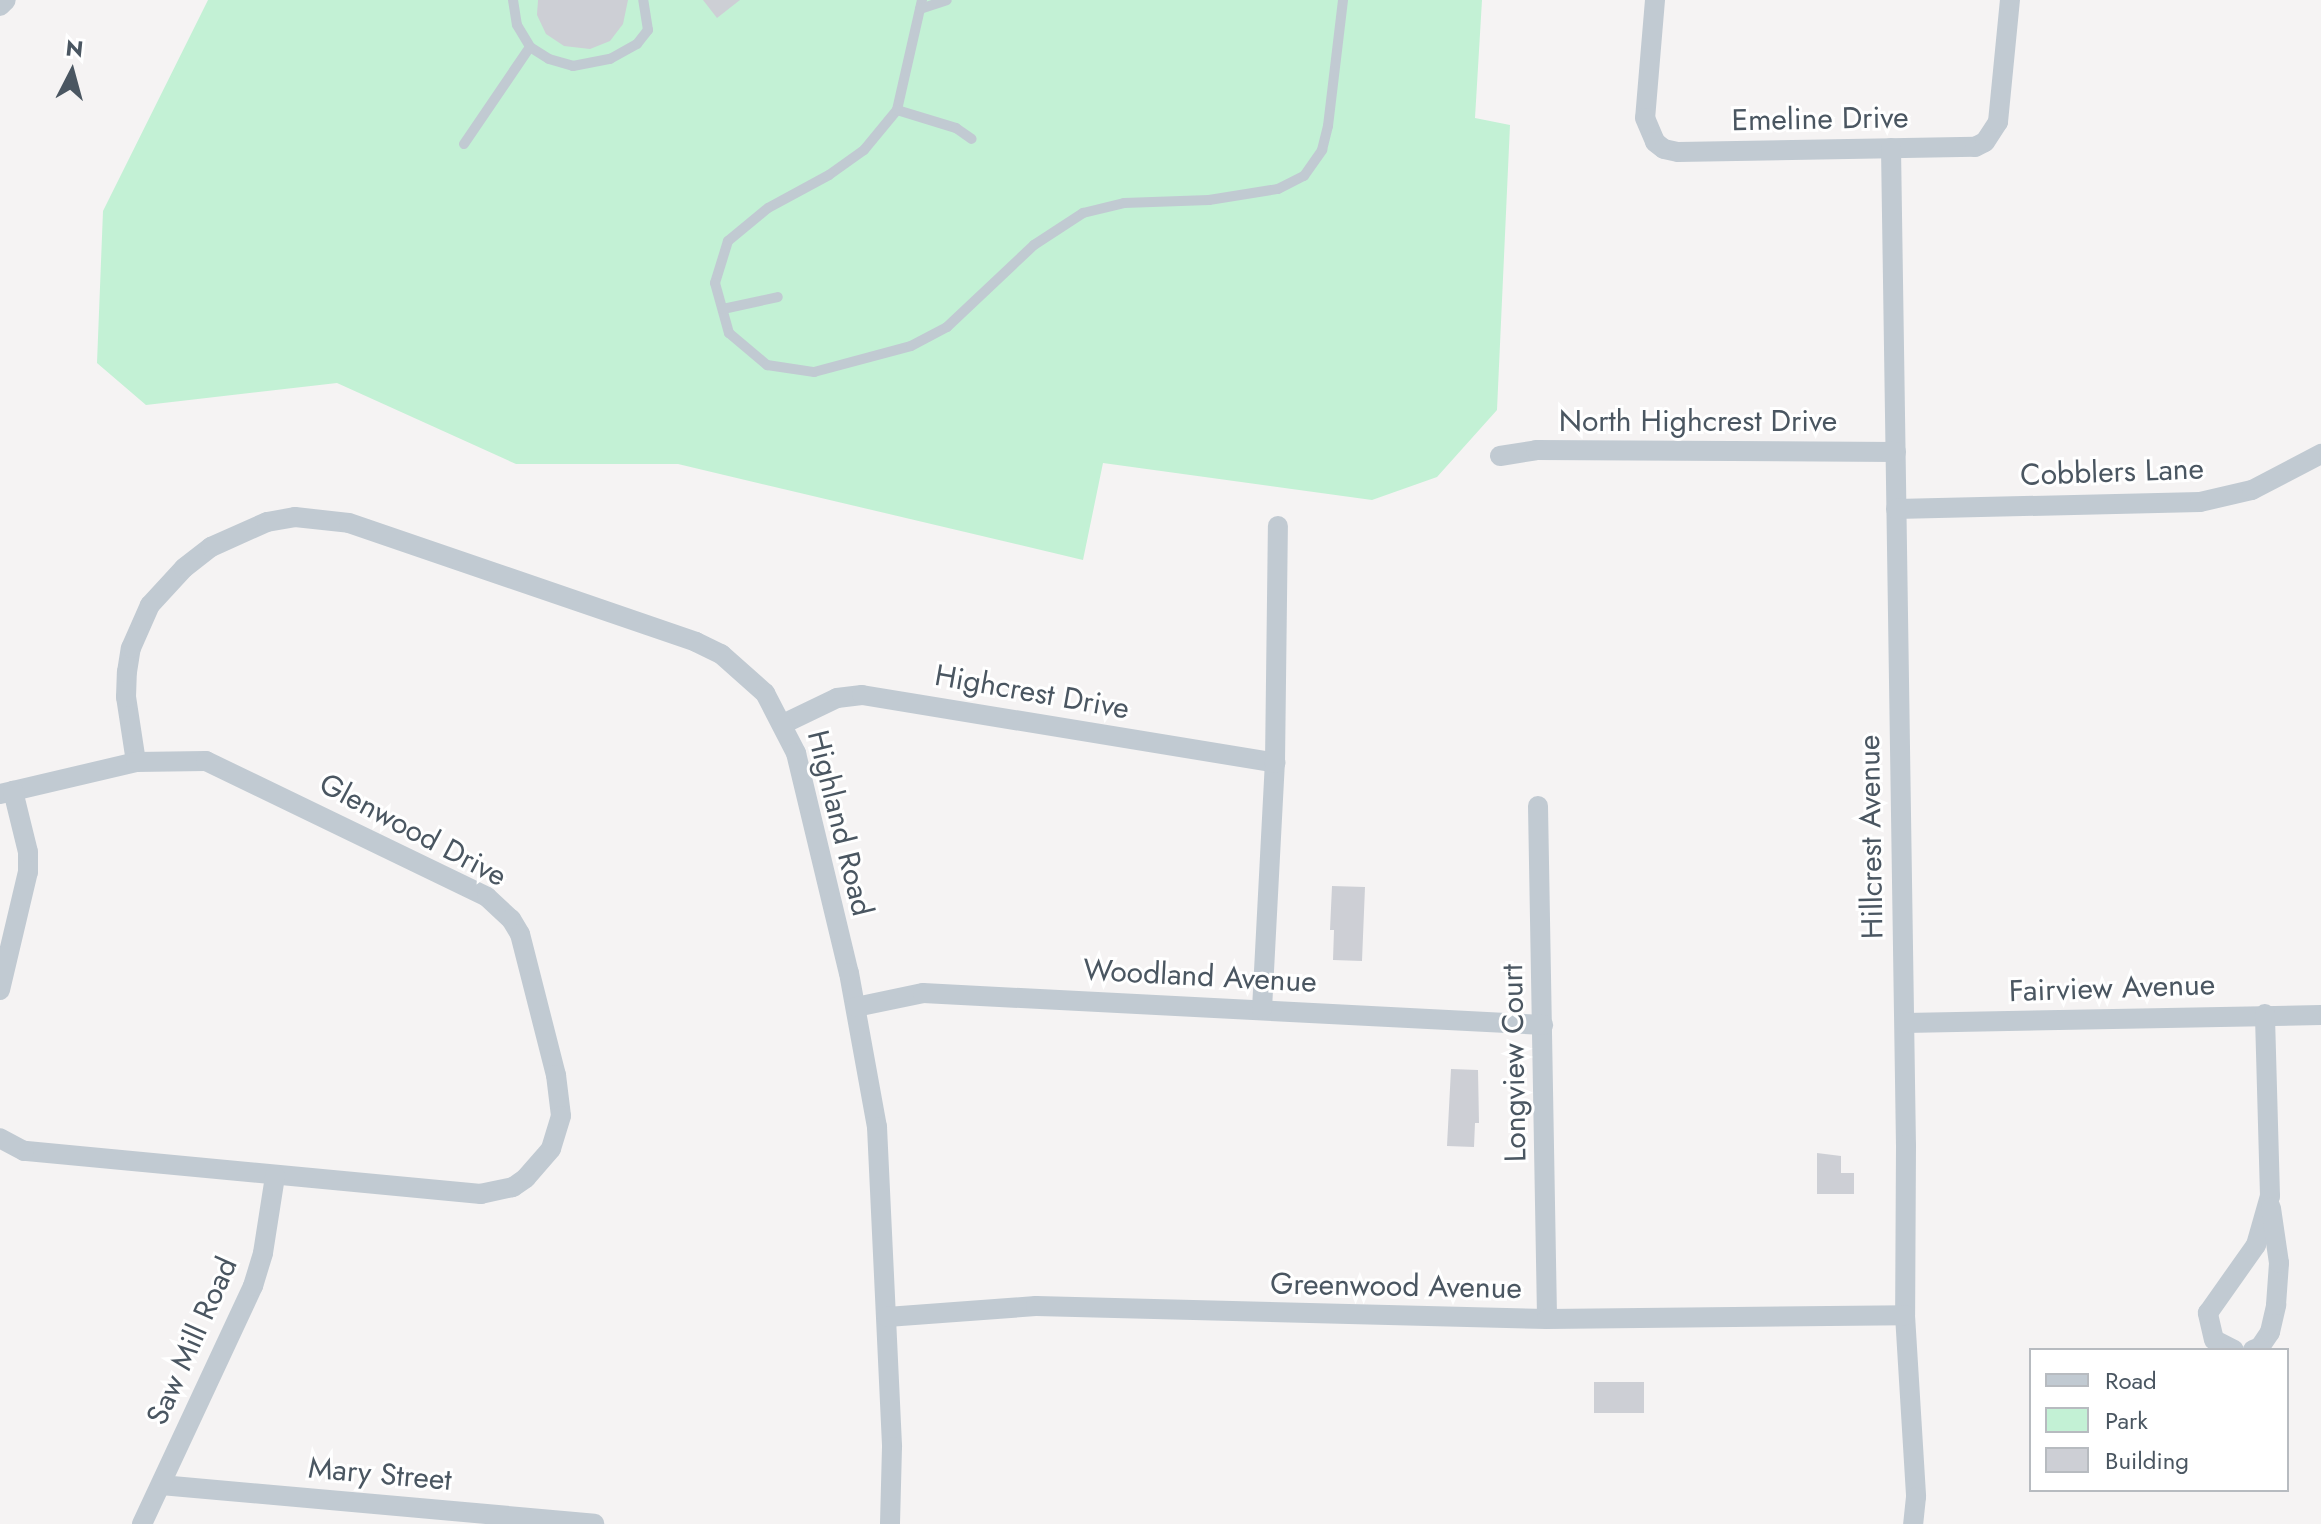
<!DOCTYPE html>
<html>
<head>
<meta charset="utf-8">
<style>
	body { margin:0 }
	#map { position:relative; width:2321px; height:1524px; overflow:hidden; background:#f5f3f3; font-family:Jost,sans-serif }
	div>[style] { position:absolute }
	.green>* { inset:0; background:#c3f1d5 }
	.building>* { inset:0; background:#cdcfd5; transform-origin:0 0 }
	.lane>* { height:10px; margin:-5px; padding:0 5px; transform-origin:5px; border-radius:5px; background:#c1cad2 }
	.street>* { height:20px; margin:-10px; padding:0 10px; transform-origin:10px; border-radius:10px; background:#c1cad2 }
	span { translate:-50% -50%; white-space:nowrap; text-align:center; line-height:1.15; -webkit-text-stroke:6px #fff; paint-order:stroke }
	.street-label { font-size:30px; color:#4a5661 }
	.legend { position:absolute; left:2029px; top:1348px; width:260px; height:144px; box-sizing:border-box; background:#fff; border:2px solid #b7bbc0; margin:0; padding:10px 14px; list-style:none; font-size:24px; color:#4a5661 }
	.legend li { display:flex; align-items:center; gap:16px; height:40px }
	.legend b { width:40px; border:2px solid #b7bbc0 }
	.north { position:absolute; left:32px; top:32px; width:80px; height:80px; -webkit-text-stroke:6px #fff; paint-order:stroke; rotate:6deg; font-size:22px; font-weight:700; line-height:32px; text-align:center; color:#4a5661 }
	.north::after { content:''; display:block; margin:auto; width:28px; height:36px; background:#4a5661; clip-path:polygon(50% 0,100% 100%,50% 72%,0 100%) }
</style>
</head>
<body>
<div id="map">
	<div class="green">
		<div style="clip-path:polygon(208px 0,1482px 0,1475px 118px,1510px 125px,1497px 410px,1437px 477px,1372px 500px,1103px 463px,1083px 560px,678px 464px,516px 464px,337px 383px,146px 405px,97px 363px,103px 211px)"></div>
	</div>
	<div class="building">
		<div style="clip-path:polygon(538px 0,628px 0,623px 24px,610px 41px,590px 49px,564px 46px,546px 34px,537px 15px)"></div>
		<div style="clip-path:polygon(703px 0,740px 0,717px 18px)"></div>
		<div style="clip-path:polygon(1332px 886px,1365px 887px,1362px 961px,1333px 960px,1334px 930px,1330px 930px)"></div>
		<div style="clip-path:polygon(1451px 1069px,1478px 1070px,1479px 1123px,1475px 1123px,1474px 1147px,1447px 1146px)"></div>
		<div style="clip-path:polygon(1817px 1153px,1841px 1156px,1841px 1173px,1854px 1173px,1854px 1194px,1817px 1194px)"></div>
		<div style="left:1594px;top:1382px;width:50px;height:31px"></div>
	</div>
	<div class="lane">
		<div style="left:513px;top:0;width:25px;rotate:81deg"></div>
		<div style="left:517px;top:25px;width:26px;rotate:59deg"></div>
		<div style="left:530px;top:47px;width:22px;rotate:32deg"></div>
		<div style="left:549px;top:59px;width:25px;rotate:16deg"></div>
		<div style="left:573px;top:66px;width:38px;rotate:-11deg"></div>
		<div style="left:610px;top:59px;width:31px;rotate:-29deg"></div>
		<div style="left:637px;top:44px;width:18px;rotate:-52deg"></div>
		<div style="left:648px;top:30px;width:30px;rotate:-99deg"></div>
		<div style="left:922px;top:0;width:113px;rotate:102.8deg"></div>
		<div style="left:897px;top:110px;width:52px;rotate:129.5deg"></div>
		<div style="left:864px;top:150px;width:43px;rotate:144.5deg"></div>
		<div style="left:829px;top:175px;width:69px;rotate:151.6deg"></div>
		<div style="left:768px;top:208px;width:52px;rotate:140.5deg"></div>
		<div style="left:728px;top:241px;width:44px;rotate:107.2deg"></div>
		<div style="left:715px;top:283px;width:52px;rotate:74.4deg"></div>
		<div style="left:729px;top:333px;width:50px;rotate:40.1deg"></div>
		<div style="left:767px;top:365px;width:48px;rotate:8.5deg"></div>
		<div style="left:814px;top:372px;width:100px;rotate:-15deg"></div>
		<div style="left:911px;top:346px;width:41px;rotate:-27.8deg"></div>
		<div style="left:947px;top:327px;width:120px;rotate:-43.3deg"></div>
		<div style="left:1034px;top:245px;width:59px;rotate:-33.1deg"></div>
		<div style="left:1083px;top:213px;width:42px;rotate:-13.7deg"></div>
		<div style="left:1124px;top:203px;width:85px;rotate:-2deg"></div>
		<div style="left:1209px;top:200px;width:70px;rotate:-9.1deg"></div>
		<div style="left:1278px;top:189px;width:29px;rotate:-27deg"></div>
		<div style="left:1304px;top:176px;width:32px;rotate:-55deg"></div>
		<div style="left:1322px;top:150px;width:25px;rotate:-76deg"></div>
		<div style="left:1328px;top:126px;width:127px;rotate:-83.2deg"></div>
		<div style="left:920px;top:9px;width:28px;rotate:-18deg"></div>
		<div style="left:897px;top:110px;width:62px;rotate:17deg"></div>
		<div style="left:956px;top:128px;width:19px;rotate:35deg"></div>
		<div style="left:464px;top:144px;width:117px;rotate:-55.8deg"></div>
		<div style="left:723px;top:309px;width:56px;rotate:-12.3deg"></div>
	</div>
	<div class="street">
		<div style="left:1655px;top:0;width:118px;rotate:94.8deg"></div>
		<div style="left:1645px;top:118px;width:26px;rotate:67deg"></div>
		<div style="left:1655px;top:142px;width:11px;rotate:38deg"></div>
		<div style="left:1664px;top:149px;width:14px;rotate:12deg"></div>
		<div style="left:1678px;top:152px;width:297px;rotate:-1deg"></div>
		<div style="left:1975px;top:147px;width:11px;rotate:-27deg"></div>
		<div style="left:1985px;top:142px;width:24px;rotate:-57deg"></div>
		<div style="left:1998px;top:122px;width:123px;rotate:-84.4deg"></div>
		<div style="left:0;top:6px;width:8px;rotate:-45deg"></div>
		<div style="left:1891px;top:148px;width:997px;rotate:89.14deg"></div>
		<div style="left:1906px;top:1145px;width:170px;rotate:90.3deg"></div>
		<div style="left:1905px;top:1315px;width:182px;rotate:86.5deg"></div>
		<div style="left:1916px;top:1497px;width:27px;rotate:96deg"></div>
		<div style="left:1500px;top:456px;width:36px;rotate:-9deg"></div>
		<div style="left:1536px;top:450px;width:360px;rotate:0.3deg"></div>
		<div style="left:1896px;top:509px;width:304px;rotate:-1.3deg"></div>
		<div style="left:2200px;top:502px;width:53px;rotate:-13deg"></div>
		<div style="left:2252px;top:490px;width:78px;rotate:-27.6deg"></div>
		<div style="left:783px;top:724px;width:60px;rotate:-25.7deg"></div>
		<div style="left:837px;top:698px;width:25px;rotate:-7deg"></div>
		<div style="left:862px;top:695px;width:419px;rotate:9.3deg"></div>
		<div style="left:136px;top:762px;width:66px;rotate:-98.7deg"></div>
		<div style="left:126px;top:697px;width:25px;rotate:-88deg"></div>
		<div style="left:127px;top:672px;width:24px;rotate:-81deg"></div>
		<div style="left:131px;top:648px;width:47px;rotate:-66.2deg"></div>
		<div style="left:150px;top:605px;width:50px;rotate:-47.4deg"></div>
		<div style="left:184px;top:568px;width:34px;rotate:-38deg"></div>
		<div style="left:211px;top:547px;width:61px;rotate:-24.1deg"></div>
		<div style="left:267px;top:522px;width:28px;rotate:-10deg"></div>
		<div style="left:295px;top:517px;width:54px;rotate:6.3deg"></div>
		<div style="left:349px;top:523px;width:367px;rotate:18.9deg"></div>
		<div style="left:696px;top:642px;width:28px;rotate:26deg"></div>
		<div style="left:721px;top:654px;width:59px;rotate:41.6deg"></div>
		<div style="left:765px;top:693px;width:68px;rotate:62.7deg"></div>
		<div style="left:796px;top:753px;width:226px;rotate:76.5deg"></div>
		<div style="left:849px;top:973px;width:157px;rotate:79.7deg"></div>
		<div style="left:877px;top:1127px;width:320px;rotate:87.3deg"></div>
		<div style="left:892px;top:1447px;width:77px;rotate:91.5deg"></div>
		<div style="left:0;top:794px;width:140px;rotate:-13.2deg"></div>
		<div style="left:136px;top:762px;width:70px;rotate:-0.8deg"></div>
		<div style="left:206px;top:761px;width:312px;rotate:25.8deg"></div>
		<div style="left:487px;top:897px;width:33px;rotate:43deg"></div>
		<div style="left:511px;top:919px;width:17px;rotate:59deg"></div>
		<div style="left:520px;top:934px;width:146px;rotate:75.7deg"></div>
		<div style="left:556px;top:1075px;width:41px;rotate:83deg"></div>
		<div style="left:561px;top:1116px;width:34px;rotate:107deg"></div>
		<div style="left:551px;top:1149px;width:38px;rotate:131deg"></div>
		<div style="left:526px;top:1178px;width:16px;rotate:145deg"></div>
		<div style="left:513px;top:1187px;width:33px;rotate:168deg"></div>
		<div style="left:481px;top:1194px;width:459px;rotate:-174.6deg"></div>
		<div style="left:24px;top:1151px;width:27px;rotate:-152deg"></div>
		<div style="left:1538px;top:806px;width:513px;rotate:88.99deg"></div>
		<div style="left:0;top:990px;width:121px;rotate:-76.7deg"></div>
		<div style="left:28px;top:872px;width:20px;rotate:-90deg"></div>
		<div style="left:28px;top:852px;width:63px;rotate:-103.8deg"></div>
		<div style="left:856px;top:1007px;width:68px;rotate:-11.8deg"></div>
		<div style="left:923px;top:993px;width:621px;rotate:2.95deg"></div>
		<div style="left:1262px;top:1009px;width:246px;rotate:-87deg"></div>
		<div style="left:1275px;top:763px;width:237px;rotate:-89.3deg"></div>
		<div style="left:1905px;top:1023px;width:416px;rotate:-1.1deg"></div>
		<div style="left:887px;top:1317px;width:149px;rotate:-4.2deg"></div>
		<div style="left:1036px;top:1306px;width:511px;rotate:1.46deg"></div>
		<div style="left:1547px;top:1319px;width:358px;rotate:-0.6deg"></div>
		<div style="left:2234px;top:1350px;width:22px;rotate:-153deg"></div>
		<div style="left:2214px;top:1340px;width:28px;rotate:-103deg"></div>
		<div style="left:2208px;top:1313px;width:83px;rotate:-54.8deg"></div>
		<div style="left:2256px;top:1245px;width:51px;rotate:-74.1deg"></div>
		<div style="left:2270px;top:1196px;width:182px;rotate:-91.6deg"></div>
		<div style="left:2253px;top:1350px;width:8px;rotate:-23deg"></div>
		<div style="left:2260px;top:1347px;width:18px;rotate:-56deg"></div>
		<div style="left:2270px;top:1332px;width:28px;rotate:-77deg"></div>
		<div style="left:2276px;top:1305px;width:42px;rotate:-85.9deg"></div>
		<div style="left:2279px;top:1263px;width:56px;rotate:-98.3deg"></div>
		<div style="left:161px;top:1485px;width:435px;rotate:5.1deg"></div>
		<div style="left:142px;top:1524px;width:263px;rotate:-65deg"></div>
		<div style="left:253px;top:1286px;width:34px;rotate:-73deg"></div>
		<div style="left:263px;top:1253px;width:78px;rotate:-81.1deg"></div>
	</div>
	<div class="street-label">
		<span style="left:1820px;top:119px;rotate:-1deg">Emeline Drive</span>
		<span style="left:1698px;top:421px">North Highcrest Drive</span>
		<span style="left:2112px;top:472px;rotate:-2deg">Cobblers Lane</span>
		<span style="left:1032px;top:692px;rotate:10deg">Highcrest Drive</span>
		<span style="left:840px;top:823px;rotate:76deg">Highland Road</span>
		<span style="left:413px;top:830px;rotate:28deg">Glenwood Drive</span>
		<span style="left:1871px;top:837px;rotate:-91deg">Hillcrest Avenue</span>
		<span style="left:1200px;top:976px;rotate:3deg">Woodland Avenue</span>
		<span style="left:2112px;top:988px;rotate:-2deg">Fairview Avenue</span>
		<span style="left:1514px;top:1063px;rotate:-91deg">Longview Court</span>
		<span style="left:1396px;top:1286px;rotate:1deg">Greenwood Avenue</span>
		<span style="left:192px;top:1341px;rotate:-66deg">Saw Mill Road</span>
		<span style="left:380px;top:1474px;rotate:5deg">Mary Street</span>
	</div>
	<ul class="legend">
	<li><b style="height:10px;background:#c1cad2"></b>Road</li>
	<li><b style="height:22px;background:#c3f1d5"></b>Park</li>
	<li><b style="height:22px;background:#cdcfd5"></b>Building</li>
	</ul>
	<div class="north">N</div>
</div>
</body>
</html>
